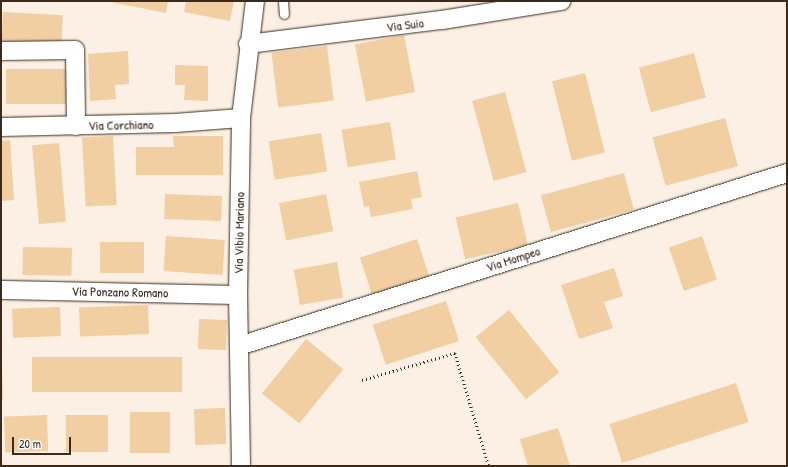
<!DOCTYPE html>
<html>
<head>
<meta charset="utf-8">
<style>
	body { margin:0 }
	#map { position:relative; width:788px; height:467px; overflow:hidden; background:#fbf0e3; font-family:"Patrick Hand",sans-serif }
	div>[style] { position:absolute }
	.building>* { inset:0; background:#f2cea3; transform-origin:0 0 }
	.path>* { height:2.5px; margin-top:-1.25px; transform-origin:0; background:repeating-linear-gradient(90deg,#3b2a1e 0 1px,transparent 0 4px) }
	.roads { filter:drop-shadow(0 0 1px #3b2a1e) drop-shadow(0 0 1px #3b2a1e) }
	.service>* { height:9px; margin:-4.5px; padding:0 4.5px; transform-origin:4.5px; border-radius:4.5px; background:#fff }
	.minor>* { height:18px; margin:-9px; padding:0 9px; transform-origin:9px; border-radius:9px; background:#fff }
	span { translate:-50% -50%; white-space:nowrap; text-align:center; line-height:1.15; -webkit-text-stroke:3px #fff; paint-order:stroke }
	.street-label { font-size:13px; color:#3b2a1e }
	.frame { position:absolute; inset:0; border:2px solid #3b2a1e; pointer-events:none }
	.scale { position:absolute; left:12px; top:437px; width:59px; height:18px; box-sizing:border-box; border:2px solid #3b2a1e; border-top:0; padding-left:5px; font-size:12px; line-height:14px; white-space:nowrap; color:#3b2a1e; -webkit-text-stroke:3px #fff; paint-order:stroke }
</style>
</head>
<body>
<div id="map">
	<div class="building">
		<div style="clip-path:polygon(105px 1px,168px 1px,166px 13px)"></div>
		<div style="clip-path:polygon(186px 1px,234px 1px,230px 21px,184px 12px)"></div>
		<div style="left:3px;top:12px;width:60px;height:34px;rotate:3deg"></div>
		<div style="left:404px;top:35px;width:58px;height:50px;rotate:79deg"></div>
		<div style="left:327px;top:46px;width:55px;height:56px;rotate:83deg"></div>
		<div style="clip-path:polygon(128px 51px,129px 84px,115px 85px,116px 99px,90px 101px,88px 54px)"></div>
		<div style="left:694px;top:53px;width:46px;height:57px;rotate:75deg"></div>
		<div style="clip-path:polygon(175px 65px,208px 66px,208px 101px,184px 100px,185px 85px,175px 85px)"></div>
		<div style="left:6px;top:69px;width:60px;height:35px"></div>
		<div style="left:585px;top:73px;width:82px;height:34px;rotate:76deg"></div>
		<div style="left:505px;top:92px;width:83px;height:34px;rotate:75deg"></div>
		<div style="left:725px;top:118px;width:50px;height:75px;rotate:75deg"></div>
		<div style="left:390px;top:122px;width:38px;height:49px;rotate:81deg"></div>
		<div style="left:321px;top:133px;width:39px;height:53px;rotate:81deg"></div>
		<div style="left:113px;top:136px;width:69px;height:31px;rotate:87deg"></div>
		<div style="clip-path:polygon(173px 136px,223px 136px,223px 175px,136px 175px,136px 147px,174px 147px)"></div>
		<div style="clip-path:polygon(10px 140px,14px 200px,1px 201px,1px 141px)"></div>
		<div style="left:59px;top:143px;width:79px;height:27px;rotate:85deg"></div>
		<div style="clip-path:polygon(417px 171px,422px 197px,411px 199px,413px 209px,371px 217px,369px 206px,364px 207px,359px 182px)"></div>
		<div style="left:624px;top:173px;width:38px;height:86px;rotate:75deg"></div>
		<div style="left:165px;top:194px;width:57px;height:25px;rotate:2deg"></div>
		<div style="left:326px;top:194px;width:38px;height:48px;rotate:79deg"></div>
		<div style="left:518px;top:203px;width:43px;height:64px;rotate:77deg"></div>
		<div style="left:166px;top:236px;width:59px;height:35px;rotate:4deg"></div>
		<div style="left:702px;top:236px;width:46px;height:35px;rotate:71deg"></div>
		<div style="left:417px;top:239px;width:39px;height:60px;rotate:72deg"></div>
		<div style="left:100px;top:242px;width:44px;height:31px"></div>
		<div style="left:23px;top:247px;width:49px;height:28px;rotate:1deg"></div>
		<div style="left:337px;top:262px;width:36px;height:44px;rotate:80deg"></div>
		<div style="clip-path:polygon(614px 268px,623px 296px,604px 302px,613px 328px,579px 339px,561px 285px)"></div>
		<div style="left:446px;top:301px;width:42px;height:77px;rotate:72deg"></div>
		<div style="left:148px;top:305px;width:29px;height:69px;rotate:88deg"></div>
		<div style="left:60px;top:307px;width:29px;height:48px;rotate:88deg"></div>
		<div style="left:509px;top:310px;width:80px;height:43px;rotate:51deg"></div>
		<div style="left:199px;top:319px;width:28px;height:30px;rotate:2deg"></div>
		<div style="left:306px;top:339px;width:48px;height:70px;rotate:39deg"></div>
		<div style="left:32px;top:357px;width:150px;height:35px"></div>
		<div style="clip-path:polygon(1px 358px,2px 358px,3px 399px,1px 399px)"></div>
		<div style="left:736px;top:383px;width:41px;height:133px;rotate:72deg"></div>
		<div style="left:225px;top:408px;width:36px;height:31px;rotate:88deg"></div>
		<div style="left:130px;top:412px;width:40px;height:41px"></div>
		<div style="left:47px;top:415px;width:36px;height:43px;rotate:88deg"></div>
		<div style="left:66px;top:415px;width:42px;height:37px"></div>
		<div style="clip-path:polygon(558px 428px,570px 466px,528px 466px,520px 439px)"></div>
	</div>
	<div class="path">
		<div style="left:362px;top:380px;width:97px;rotate:-16.2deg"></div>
		<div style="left:455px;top:353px;width:118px;rotate:73.3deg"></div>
	</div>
	<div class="roads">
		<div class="service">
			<div style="left:283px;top:1px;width:13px;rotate:86deg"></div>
		</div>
		<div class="minor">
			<div style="left:248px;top:44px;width:195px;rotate:-7.1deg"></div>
			<div style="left:442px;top:20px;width:121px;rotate:-9.1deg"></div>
			<div style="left:1px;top:51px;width:74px;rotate:-0.8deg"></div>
			<div style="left:75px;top:50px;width:76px;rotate:89.2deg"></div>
			<div style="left:1px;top:127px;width:174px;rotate:-1.3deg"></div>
			<div style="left:175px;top:123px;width:66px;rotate:-4.3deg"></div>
			<div style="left:1px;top:290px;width:237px;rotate:1.2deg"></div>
			<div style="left:239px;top:346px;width:575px;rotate:-17.52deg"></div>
			<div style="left:241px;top:466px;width:171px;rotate:-91deg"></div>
			<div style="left:238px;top:295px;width:177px;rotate:-89deg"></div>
			<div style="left:241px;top:118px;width:118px;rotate:-83.2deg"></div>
		</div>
	</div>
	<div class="street-label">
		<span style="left:405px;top:25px;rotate:-7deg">Via Suio</span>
		<span style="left:121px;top:125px;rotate:-1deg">Via Corchiano</span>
		<span style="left:239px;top:233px;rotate:-89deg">Via Vibio Mariano</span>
		<span style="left:513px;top:259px;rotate:-18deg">Via Mompeo</span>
		<span style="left:120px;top:292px;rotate:1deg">Via Ponzano Romano</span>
	</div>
	<div class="frame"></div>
	<div class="scale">20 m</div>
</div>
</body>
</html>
